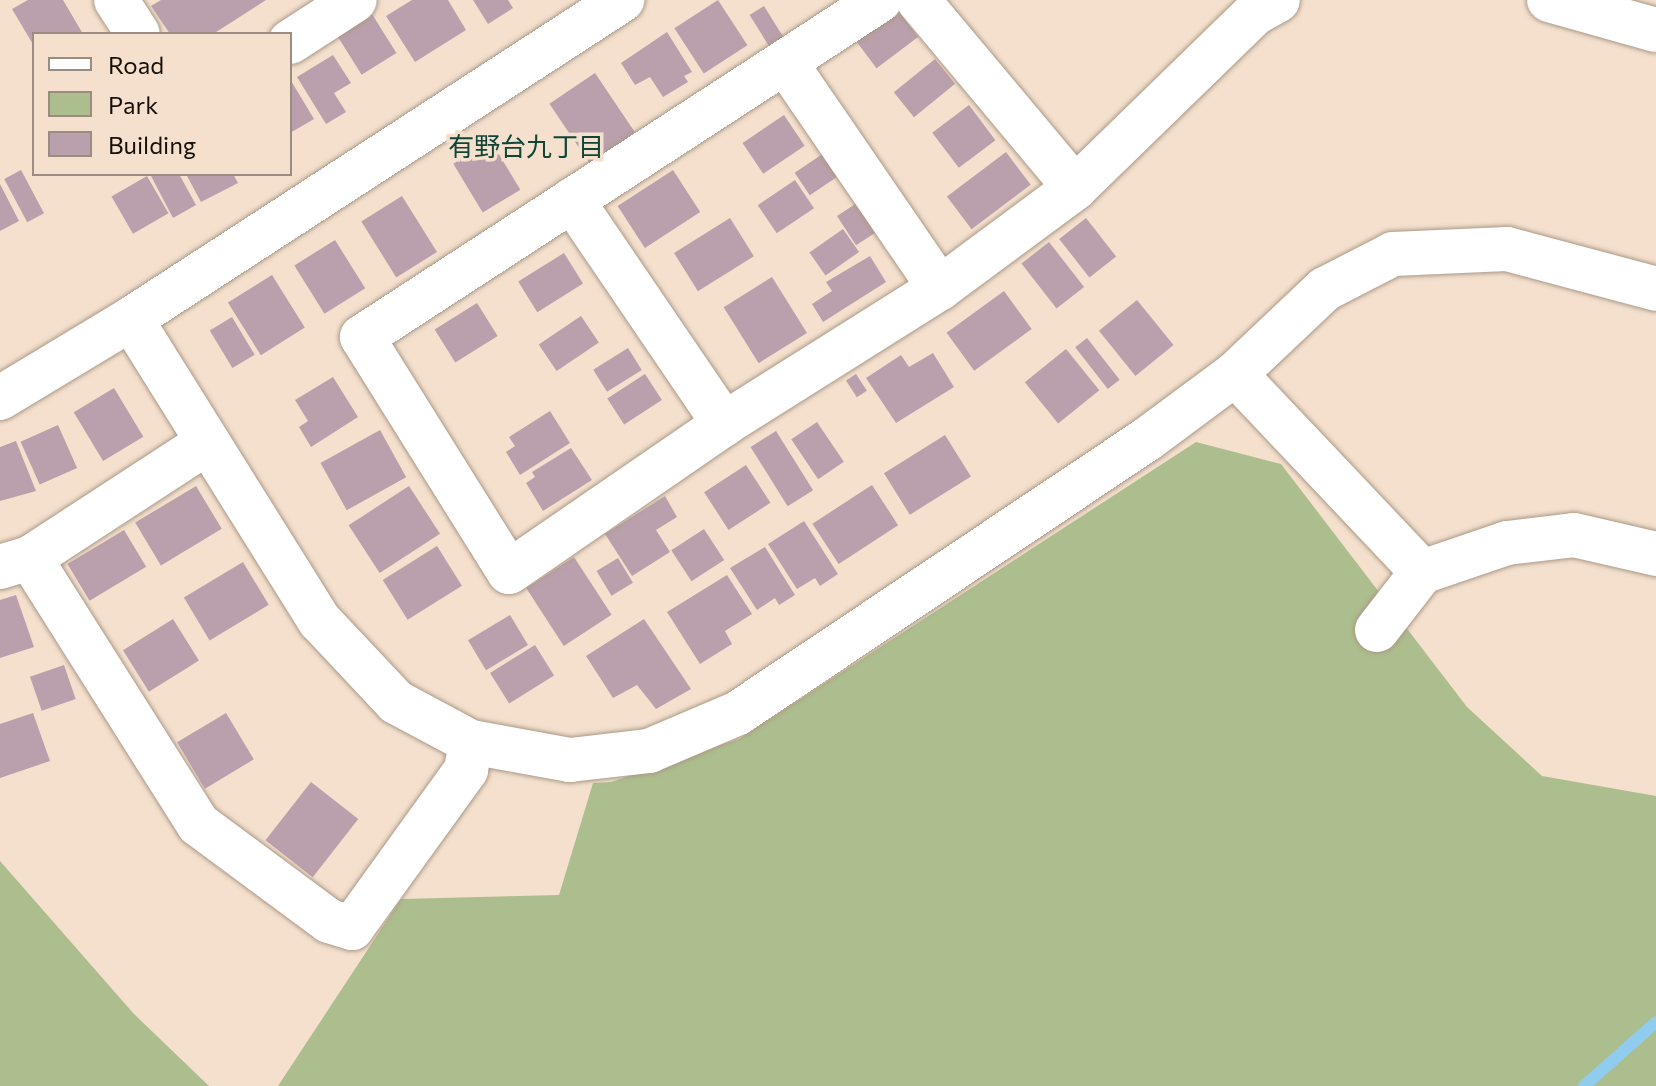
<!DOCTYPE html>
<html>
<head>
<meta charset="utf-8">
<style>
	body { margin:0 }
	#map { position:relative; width:1656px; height:1086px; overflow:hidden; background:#f4e0cd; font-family:Commissioner,"Noto Sans JP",sans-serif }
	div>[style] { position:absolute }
	.green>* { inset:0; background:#acbe8d }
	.stream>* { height:12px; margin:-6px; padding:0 6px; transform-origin:6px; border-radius:6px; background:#90ccee }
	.building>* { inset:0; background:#baa0ac; transform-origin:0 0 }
	.roads { filter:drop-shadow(0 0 2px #ab9887) drop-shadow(0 0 2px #ab9887) }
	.street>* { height:44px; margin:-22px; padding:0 22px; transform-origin:22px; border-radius:22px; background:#fff }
	.secondary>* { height:44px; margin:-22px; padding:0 22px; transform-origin:22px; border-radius:22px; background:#fff }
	span { translate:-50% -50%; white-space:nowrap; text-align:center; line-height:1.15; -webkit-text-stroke:7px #f4e0cd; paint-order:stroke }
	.neighbourhood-label { font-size:26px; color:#0f4437 }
	.legend { position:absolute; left:32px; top:32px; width:260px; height:144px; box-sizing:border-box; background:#f4e0cd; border:2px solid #9b8c7f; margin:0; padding:10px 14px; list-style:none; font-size:24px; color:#160f09 }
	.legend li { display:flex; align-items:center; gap:16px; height:40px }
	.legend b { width:40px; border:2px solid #9b8c7f }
</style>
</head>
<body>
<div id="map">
	<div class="green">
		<div style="clip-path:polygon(1196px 442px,1281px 464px,1467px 707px,1542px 776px,1656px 796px,1656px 1086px,278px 1086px,401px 899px,559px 895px,593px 783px,611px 782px,739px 739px)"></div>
		<div style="clip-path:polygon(0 861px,134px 1014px,209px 1086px,0 1086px)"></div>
	</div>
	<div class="stream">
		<div style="left:1584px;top:1086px;width:96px;rotate:-41.6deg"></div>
	</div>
	<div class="building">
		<div style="clip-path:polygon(28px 0,63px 0,83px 34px,34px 34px,34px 46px,12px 9px)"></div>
		<div style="clip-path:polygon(161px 0,266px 0,213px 34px,170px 34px,151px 6px)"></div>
		<div style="clip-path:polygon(412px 0,448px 0,466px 30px,415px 62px,386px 16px)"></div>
		<div style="clip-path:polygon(473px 0,508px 0,513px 8px,488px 24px)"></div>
		<div style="left:718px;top:0;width:54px;height:52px;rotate:57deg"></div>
		<div style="left:764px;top:6px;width:40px;height:17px;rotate:58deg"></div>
		<div style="left:897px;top:9px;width:35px;height:52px;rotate:53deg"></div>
		<div style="left:372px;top:14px;width:46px;height:41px;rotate:58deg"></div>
		<div style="clip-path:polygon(667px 32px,692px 72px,684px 76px,688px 82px,663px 97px,650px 77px,635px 85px,621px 63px)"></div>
		<div style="clip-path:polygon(333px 55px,351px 83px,334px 93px,346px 112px,326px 124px,297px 77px)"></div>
		<div style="left:935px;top:59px;width:32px;height:53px;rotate:51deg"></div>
		<div style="left:595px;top:73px;width:78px;height:55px;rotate:56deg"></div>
		<div style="clip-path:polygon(290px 79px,314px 119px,290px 133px)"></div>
		<div style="left:969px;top:105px;width:44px;height:46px;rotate:53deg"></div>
		<div style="left:784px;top:115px;width:37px;height:50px;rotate:56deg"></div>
		<div style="left:491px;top:141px;width:57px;height:44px;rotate:59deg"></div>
		<div style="left:827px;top:151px;width:27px;height:39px;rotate:56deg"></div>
		<div style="left:1006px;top:152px;width:41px;height:74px;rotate:53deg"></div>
		<div style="left:21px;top:170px;width:49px;height:19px;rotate:62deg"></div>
		<div style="left:673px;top:170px;width:50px;height:66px;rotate:57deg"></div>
		<div style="clip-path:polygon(150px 174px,179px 174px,196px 205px,173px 218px)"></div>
		<div style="clip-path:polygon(186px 174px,233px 174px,238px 183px,201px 202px)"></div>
		<div style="left:147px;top:176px;width:43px;height:41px;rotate:60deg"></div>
		<div style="left:795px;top:180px;width:34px;height:45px;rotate:56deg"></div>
		<div style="clip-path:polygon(0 184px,19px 221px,0 231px)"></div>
		<div style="left:402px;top:196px;width:66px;height:48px;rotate:58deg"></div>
		<div style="left:863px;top:199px;width:35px;height:31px;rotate:57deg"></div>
		<div style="left:730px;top:218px;width:45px;height:66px;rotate:58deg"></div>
		<div style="left:1086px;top:218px;width:49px;height:34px;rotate:52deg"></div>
		<div style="left:843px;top:229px;width:28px;height:41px;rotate:55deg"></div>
		<div style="left:335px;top:240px;width:57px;height:48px;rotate:58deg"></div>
		<div style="left:1049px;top:242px;width:57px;height:35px;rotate:52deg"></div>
		<div style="left:564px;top:253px;width:36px;height:54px;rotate:58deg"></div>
		<div style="clip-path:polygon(870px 256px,886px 282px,823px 322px,812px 304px,832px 291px,826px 282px)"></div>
		<div style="left:272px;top:275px;width:62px;height:52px;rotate:58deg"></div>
		<div style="left:772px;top:277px;width:66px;height:57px;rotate:58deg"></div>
		<div style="left:1004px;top:291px;width:47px;height:71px;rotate:54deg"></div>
		<div style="left:1137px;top:300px;width:58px;height:49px;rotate:51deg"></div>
		<div style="left:477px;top:303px;width:39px;height:50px;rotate:58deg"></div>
		<div style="left:581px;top:316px;width:32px;height:51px;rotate:56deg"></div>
		<div style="left:232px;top:317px;width:44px;height:26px;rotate:59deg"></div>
		<div style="left:1087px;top:338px;width:53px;height:15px;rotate:52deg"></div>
		<div style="left:628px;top:348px;width:26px;height:41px;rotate:58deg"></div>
		<div style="left:1066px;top:349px;width:53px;height:53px;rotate:51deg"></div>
		<div style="clip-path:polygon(933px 353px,954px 387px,896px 423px,866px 378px,901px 355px,909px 367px)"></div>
		<div style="left:645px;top:374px;width:31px;height:45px;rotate:57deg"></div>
		<div style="left:856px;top:374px;width:20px;height:12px;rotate:57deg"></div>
		<div style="clip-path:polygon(333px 377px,358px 417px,311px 447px,299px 427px,308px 421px,295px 400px)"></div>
		<div style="left:114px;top:388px;width:57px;height:47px;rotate:59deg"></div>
		<div style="clip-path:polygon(550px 411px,570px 443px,520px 475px,506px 452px,515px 446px,509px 437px)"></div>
		<div style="left:817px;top:422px;width:48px;height:31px;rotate:56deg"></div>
		<div style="left:58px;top:425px;width:47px;height:41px;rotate:66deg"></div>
		<div style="left:380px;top:430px;width:54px;height:68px;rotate:61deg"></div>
		<div style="left:776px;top:431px;width:70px;height:30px;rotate:58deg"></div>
		<div style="left:945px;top:435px;width:49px;height:72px;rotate:58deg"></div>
		<div style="clip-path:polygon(16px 441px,36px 491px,0 501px,0 447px)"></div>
		<div style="clip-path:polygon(571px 448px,592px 480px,543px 511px,526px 483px,535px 477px,532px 472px)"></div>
		<div style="left:746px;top:465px;width:45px;height:50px;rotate:57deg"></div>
		<div style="left:872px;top:485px;width:48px;height:71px;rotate:57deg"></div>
		<div style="left:196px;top:486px;width:50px;height:71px;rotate:59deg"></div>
		<div style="left:409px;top:486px;width:57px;height:72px;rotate:57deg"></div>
		<div style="clip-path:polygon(665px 496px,677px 517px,656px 530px,670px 552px,632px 576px,605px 534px)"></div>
		<div style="clip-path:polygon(804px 521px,838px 574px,820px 586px,815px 578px,797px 589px,768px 544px)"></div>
		<div style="left:704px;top:529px;width:37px;height:39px;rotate:57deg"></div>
		<div style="left:124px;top:530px;width:43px;height:66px;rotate:59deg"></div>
		<div style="left:437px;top:546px;width:47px;height:64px;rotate:58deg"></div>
		<div style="clip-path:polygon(765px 547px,795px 595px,779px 605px,775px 598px,757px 610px,730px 568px)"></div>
		<div style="left:574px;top:557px;width:69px;height:57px;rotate:57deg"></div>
		<div style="left:618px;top:558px;width:29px;height:25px;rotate:59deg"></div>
		<div style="left:243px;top:562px;width:50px;height:69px;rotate:59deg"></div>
		<div style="clip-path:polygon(727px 575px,752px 614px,725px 631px,732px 644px,700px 664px,667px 612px)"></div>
		<div style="clip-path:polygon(16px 595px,34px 647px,0 658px,0 600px)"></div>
		<div style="left:510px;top:615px;width:35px;height:49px;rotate:59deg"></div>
		<div style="left:173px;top:619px;width:49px;height:59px;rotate:58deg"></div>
		<div style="clip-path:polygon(644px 619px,691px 689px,656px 709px,637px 685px,613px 698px,586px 656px)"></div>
		<div style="left:535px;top:645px;width:36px;height:53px;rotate:58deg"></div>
		<div style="left:64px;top:665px;width:36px;height:36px;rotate:71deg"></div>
		<div style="clip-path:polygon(33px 713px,50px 761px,0 778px,0 724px)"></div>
		<div style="left:226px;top:713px;width:54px;height:57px;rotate:59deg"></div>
		<div style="left:311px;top:782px;width:60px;height:74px;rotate:38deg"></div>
	</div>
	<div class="roads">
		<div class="street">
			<div style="left:116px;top:0;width:40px;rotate:57.1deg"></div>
			<div style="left:880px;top:0;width:618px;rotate:146.95deg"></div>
			<div style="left:362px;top:337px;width:277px;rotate:58deg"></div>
			<div style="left:509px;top:572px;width:261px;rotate:-34.5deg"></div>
			<div style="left:724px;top:424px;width:255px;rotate:-32.2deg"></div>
			<div style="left:940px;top:288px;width:168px;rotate:-36.5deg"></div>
			<div style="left:1075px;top:188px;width:251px;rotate:-44.2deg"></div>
			<div style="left:1255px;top:13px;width:26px;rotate:-29deg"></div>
			<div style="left:918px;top:0;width:245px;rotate:50.1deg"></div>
			<div style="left:1549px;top:0;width:111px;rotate:15.7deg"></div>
			<div style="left:290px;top:42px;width:77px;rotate:-32.9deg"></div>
			<div style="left:785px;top:62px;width:274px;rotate:55.6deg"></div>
			<div style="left:572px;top:200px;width:271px;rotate:55.8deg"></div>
			<div style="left:131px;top:319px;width:356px;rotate:58deg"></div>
			<div style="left:320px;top:621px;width:111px;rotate:46.8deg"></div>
			<div style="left:396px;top:702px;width:85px;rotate:28.1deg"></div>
			<div style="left:471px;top:742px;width:101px;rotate:10.3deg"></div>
			<div style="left:570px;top:760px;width:80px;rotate:-6.5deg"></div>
			<div style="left:649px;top:751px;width:97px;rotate:-23.1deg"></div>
			<div style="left:738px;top:713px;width:491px;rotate:-33.8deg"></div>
			<div style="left:1146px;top:440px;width:111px;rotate:-36.6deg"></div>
			<div style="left:1235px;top:374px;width:124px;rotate:-43.4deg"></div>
			<div style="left:1325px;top:289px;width:76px;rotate:-27.2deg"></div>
			<div style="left:1393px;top:254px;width:114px;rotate:-2.5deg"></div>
			<div style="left:1507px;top:249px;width:154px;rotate:15deg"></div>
			<div style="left:1235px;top:374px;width:272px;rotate:46.6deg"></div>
			<div style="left:30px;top:558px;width:315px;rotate:57.7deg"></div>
			<div style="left:198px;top:824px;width:163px;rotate:36.5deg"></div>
			<div style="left:329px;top:921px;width:24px;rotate:17deg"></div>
			<div style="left:352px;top:928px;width:195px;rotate:-54.2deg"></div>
			<div style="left:466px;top:770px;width:28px;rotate:-80deg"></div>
			<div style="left:0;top:567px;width:31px;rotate:-17deg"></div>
			<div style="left:30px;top:558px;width:212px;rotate:-33.1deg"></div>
			<div style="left:1377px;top:630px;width:73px;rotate:-52.2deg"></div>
			<div style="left:1422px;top:572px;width:90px;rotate:-18.8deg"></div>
			<div style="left:1507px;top:543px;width:67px;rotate:-6.8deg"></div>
			<div style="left:1574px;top:535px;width:84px;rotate:13deg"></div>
		</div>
		<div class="secondary">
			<div style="left:0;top:398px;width:153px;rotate:-31.1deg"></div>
			<div style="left:131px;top:319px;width:586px;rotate:-33.01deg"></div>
		</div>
	</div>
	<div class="neighbourhood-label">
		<span style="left:526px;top:146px">有野台九丁目</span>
	</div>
	<ul class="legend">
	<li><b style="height:10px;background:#fff"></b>Road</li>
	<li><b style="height:22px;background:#acbe8d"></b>Park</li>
	<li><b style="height:22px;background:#baa0ac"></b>Building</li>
	</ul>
</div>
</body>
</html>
